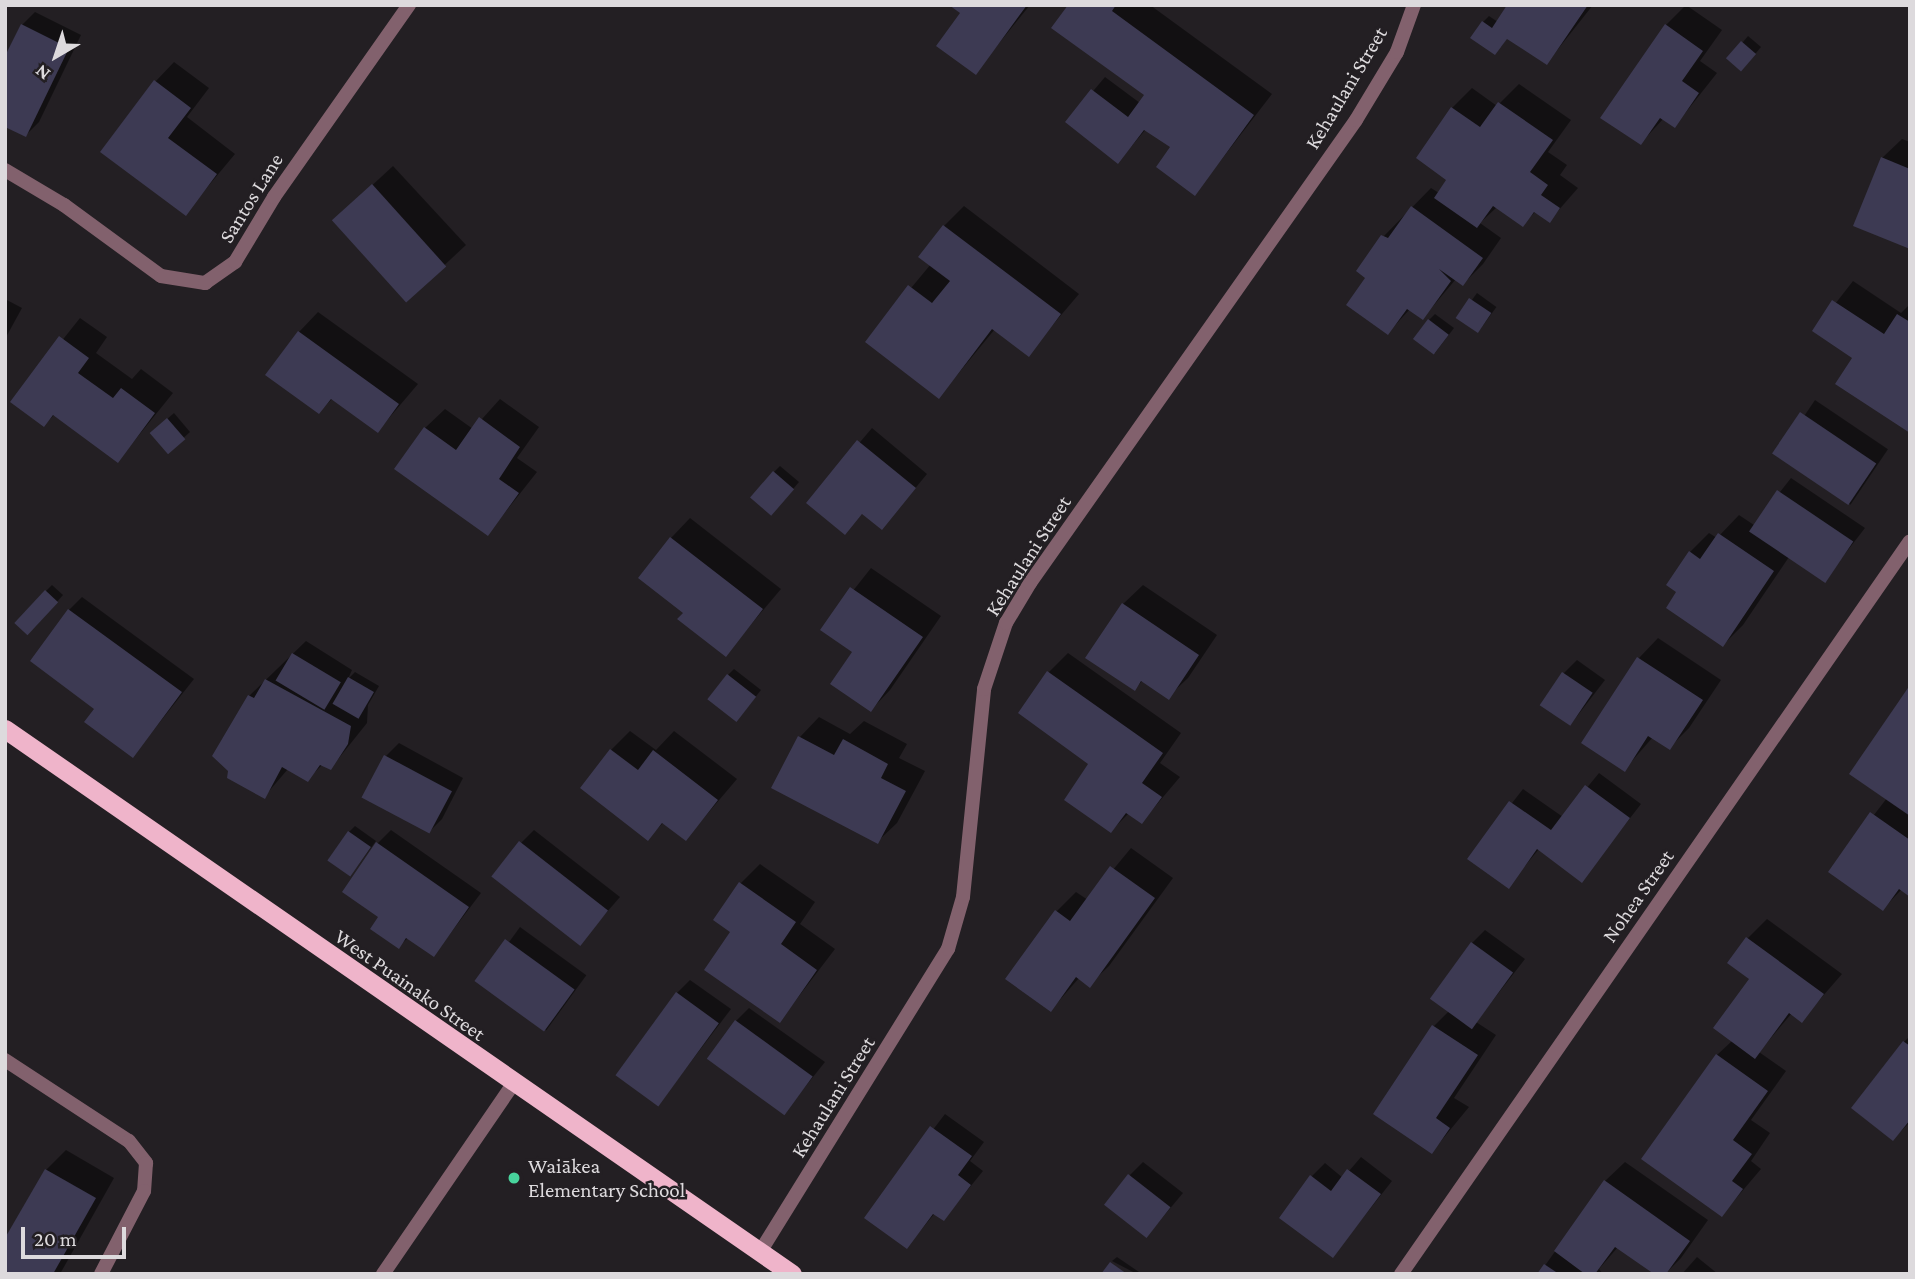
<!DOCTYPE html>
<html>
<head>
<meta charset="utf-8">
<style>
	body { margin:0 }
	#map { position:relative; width:1915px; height:1279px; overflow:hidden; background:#231f23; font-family:"Crimson Pro",serif }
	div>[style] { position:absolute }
	.shadow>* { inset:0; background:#0007; transform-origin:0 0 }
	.building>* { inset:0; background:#3d3a53; transform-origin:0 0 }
	.service>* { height:14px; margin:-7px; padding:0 7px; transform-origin:7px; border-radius:7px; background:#82616d }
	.minor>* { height:14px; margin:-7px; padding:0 7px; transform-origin:7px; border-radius:7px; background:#82616d }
	.trunk>* { height:19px; margin:-9.5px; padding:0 9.5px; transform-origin:9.5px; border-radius:9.5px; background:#efb4ca }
	.dots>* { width:19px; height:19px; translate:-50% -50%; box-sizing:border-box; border:4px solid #231f23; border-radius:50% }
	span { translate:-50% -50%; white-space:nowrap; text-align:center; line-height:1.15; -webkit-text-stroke:5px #231f23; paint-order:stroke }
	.street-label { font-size:21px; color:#dddadd }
	.poi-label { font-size:21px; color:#dddadd }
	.left { translate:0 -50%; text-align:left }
	.frame { position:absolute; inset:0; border:7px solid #dddadd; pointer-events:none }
	.north { position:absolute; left:21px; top:21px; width:70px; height:70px; -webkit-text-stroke:5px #231f23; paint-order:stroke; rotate:219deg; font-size:19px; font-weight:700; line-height:28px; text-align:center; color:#dddadd }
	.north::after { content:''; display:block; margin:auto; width:24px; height:32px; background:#dddadd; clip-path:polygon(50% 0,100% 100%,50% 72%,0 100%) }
	.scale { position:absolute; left:21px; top:1227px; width:105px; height:32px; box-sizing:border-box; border:4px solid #dddadd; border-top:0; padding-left:9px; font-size:21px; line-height:24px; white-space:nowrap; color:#dddadd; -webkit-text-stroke:5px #231f23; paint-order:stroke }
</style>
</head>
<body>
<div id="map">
	<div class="shadow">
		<div style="clip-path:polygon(952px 5px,1030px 5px,975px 73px,962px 13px)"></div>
		<div style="clip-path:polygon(1070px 5px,1150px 5px,1272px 94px,1195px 194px,1173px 146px,1147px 128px,1118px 162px,1067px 122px,1105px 77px,1140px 103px,1146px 95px)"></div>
		<div style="clip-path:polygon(1509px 5px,1593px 5px,1547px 63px,1508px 37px,1501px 47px,1483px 22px,1489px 16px,1498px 22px)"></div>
		<div style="clip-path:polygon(1686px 5px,1722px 30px,1700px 61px,1717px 73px,1675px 126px,1664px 118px,1641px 143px,1666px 25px)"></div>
		<div style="clip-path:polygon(35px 12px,81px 35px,39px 122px,26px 135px,22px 25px)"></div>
		<div style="left:1748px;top:36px;width:17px;height:30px;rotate:40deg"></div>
		<div style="clip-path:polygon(174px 62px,209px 88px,187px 117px,235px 154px,185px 214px,155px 82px)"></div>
		<div style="clip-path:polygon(1519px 84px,1571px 120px,1548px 152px,1567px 165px,1560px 175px,1578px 188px,1550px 220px,1536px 211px,1523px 224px,1497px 207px,1480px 223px,1501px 238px,1483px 264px,1463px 284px,1456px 279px,1423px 318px,1410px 309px,1388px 333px,1368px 278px,1383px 237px,1431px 188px,1439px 193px,1449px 179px,1452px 108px,1472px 88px,1497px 106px)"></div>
		<div style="clip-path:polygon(1902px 139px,1910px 142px,1910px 248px,1882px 158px)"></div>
		<div style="clip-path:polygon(393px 166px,466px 245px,407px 300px,354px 202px)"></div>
		<div style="clip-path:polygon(964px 206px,1079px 294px,1028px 354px,995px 329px,939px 397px,867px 341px,931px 264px,944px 226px)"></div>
		<div style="clip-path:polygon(1853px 281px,1901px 313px,1910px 304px,1910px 431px,1854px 357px,1814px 331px)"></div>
		<div style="left:1477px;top:293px;width:24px;height:31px;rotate:36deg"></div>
		<div style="clip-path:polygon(5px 299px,22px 308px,5px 339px)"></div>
		<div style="clip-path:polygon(318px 312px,418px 384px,378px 431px,333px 398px,319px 412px,299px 332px)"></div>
		<div style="clip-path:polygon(1435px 314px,1454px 328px,1435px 353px,1429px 320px)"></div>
		<div style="clip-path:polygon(80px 318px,107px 337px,96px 353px,132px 379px,141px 369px,173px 393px,118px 461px,55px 414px,44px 425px,13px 402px)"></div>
		<div style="clip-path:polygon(500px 399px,539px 427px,517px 458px,537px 472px,488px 534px,425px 428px,445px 409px,473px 429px)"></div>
		<div style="left:1815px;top:400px;width:88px;height:67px;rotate:34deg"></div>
		<div style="clip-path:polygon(174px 413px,190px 432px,168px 452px,158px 427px)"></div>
		<div style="clip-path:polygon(872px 428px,927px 474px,894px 514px,863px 513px,845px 532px,809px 502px)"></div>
		<div style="clip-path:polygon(780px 466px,799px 482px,777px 508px,774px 472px)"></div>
		<div style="clip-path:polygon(1791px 478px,1865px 528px,1824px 581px,1789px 557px,1743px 625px,1723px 645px,1679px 592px,1690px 552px,1709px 533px,1717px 538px,1739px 515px,1754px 525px)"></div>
		<div style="clip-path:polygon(690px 518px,781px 589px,726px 654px,685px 612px,671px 538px)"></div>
		<div style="clip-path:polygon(871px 568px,941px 616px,890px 690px,871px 710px,854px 652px,822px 630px)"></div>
		<div style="clip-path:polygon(52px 585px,63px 595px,35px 627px,46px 591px)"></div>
		<div style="clip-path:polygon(1143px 585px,1217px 635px,1188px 678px,1168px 697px,1143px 680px,1135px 689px,1123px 604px)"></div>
		<div style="clip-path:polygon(82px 597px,194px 679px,133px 756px,97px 708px,69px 610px)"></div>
		<div style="clip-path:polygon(1658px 638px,1721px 680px,1689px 728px,1670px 747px,1653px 737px,1625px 769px,1583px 743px,1639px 658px)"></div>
		<div style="clip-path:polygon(306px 641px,352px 670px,348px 679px,355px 672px,379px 686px,368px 705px,367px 723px,331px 768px,323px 764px,307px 780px,288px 769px,264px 797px,249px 696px)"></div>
		<div style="clip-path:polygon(1068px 653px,1181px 733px,1160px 763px,1180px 777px,1142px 822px,1129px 813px,1111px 831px,1091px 763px,1049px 672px)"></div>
		<div style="clip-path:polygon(1577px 660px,1605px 680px,1571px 724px,1564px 673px)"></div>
		<div style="clip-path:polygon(734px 669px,761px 690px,742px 714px,728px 675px)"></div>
		<div style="clip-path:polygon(1910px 688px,1910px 895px,1902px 889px,1883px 909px,1830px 872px,1887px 798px)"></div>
		<div style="clip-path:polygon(819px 717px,850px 734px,864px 721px,907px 744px,899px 758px,925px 771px,897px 823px,877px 842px,800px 737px)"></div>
		<div style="clip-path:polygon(630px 731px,656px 750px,674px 731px,737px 779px,686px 839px,664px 822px,648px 838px,611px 750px)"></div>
		<div style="clip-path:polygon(399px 743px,463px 778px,442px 819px,429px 832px,386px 756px)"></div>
		<div style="clip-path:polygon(1599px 773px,1641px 804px,1582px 880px,1539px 849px,1508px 886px,1469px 858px,1523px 789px,1563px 817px)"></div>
		<div style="clip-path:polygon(355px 826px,376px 841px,356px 868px,349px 832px)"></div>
		<div style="clip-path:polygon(391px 830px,481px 893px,434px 955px,408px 938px,399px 946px,380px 917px,375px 846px)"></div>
		<div style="clip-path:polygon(534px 830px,620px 897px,580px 943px,521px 843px)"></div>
		<div style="clip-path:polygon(1131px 848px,1173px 878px,1109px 966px,1089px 985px,1079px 978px,1051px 1010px,1057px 911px,1076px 892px,1088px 900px)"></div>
		<div style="clip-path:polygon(760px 864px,815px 902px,800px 924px,835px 949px,780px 1021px,733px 932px,740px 884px)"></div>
		<div style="clip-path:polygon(1767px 919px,1842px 974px,1802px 1020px,1792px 1013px,1759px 1052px,1786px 1071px,1751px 1120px,1770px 1133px,1751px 1161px,1761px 1169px,1722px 1215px,1717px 1055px,1733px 1040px,1751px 979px,1748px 938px)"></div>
		<div style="left:520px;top:927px;width:82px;height:68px;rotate:36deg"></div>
		<div style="clip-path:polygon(1485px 930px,1525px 959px,1476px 1022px,1496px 1035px,1454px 1098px,1469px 1107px,1432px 1152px,1434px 1026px,1449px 1011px,1472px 943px)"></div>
		<div style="clip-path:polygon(690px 980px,731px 1009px,658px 1105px,677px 993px)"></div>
		<div style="clip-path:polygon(749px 1008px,825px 1062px,785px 1112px,736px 1021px)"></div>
		<div style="clip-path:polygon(1910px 1036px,1910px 1122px,1893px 1139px,1904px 1042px)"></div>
		<div style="clip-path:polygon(945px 1114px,984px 1142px,970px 1161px,983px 1171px,944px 1219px,935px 1213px,907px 1247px,866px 1217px)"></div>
		<div style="clip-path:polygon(66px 1150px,114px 1178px,60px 1274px,5px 1274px,46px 1170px)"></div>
		<div style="clip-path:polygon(1361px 1157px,1392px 1181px,1333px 1256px,1312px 1176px,1325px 1163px,1343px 1178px)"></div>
		<div style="clip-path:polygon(1143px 1162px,1183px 1193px,1147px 1236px,1130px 1175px)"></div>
		<div style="clip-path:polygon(1625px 1162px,1708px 1220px,1681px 1258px,1665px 1274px,1618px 1247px,1599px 1269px,1603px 1274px,1539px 1274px,1605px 1181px)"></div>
		<div style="clip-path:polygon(1117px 1257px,1139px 1272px,1137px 1274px,1112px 1261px)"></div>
		<div style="clip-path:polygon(1697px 1257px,1718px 1274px,1682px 1274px)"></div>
	</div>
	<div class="building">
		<div style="clip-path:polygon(949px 5px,1027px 5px,976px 75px,936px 46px,960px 13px)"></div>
		<div style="clip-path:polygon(1068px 5px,1116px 5px,1112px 11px,1254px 115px,1195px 196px,1156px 167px,1170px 147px,1144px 130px,1118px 164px,1065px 122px,1091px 89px,1128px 117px,1144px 95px,1051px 28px)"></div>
		<div style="clip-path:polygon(1507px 5px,1588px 5px,1547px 65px,1507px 39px,1495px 55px,1470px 38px,1482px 21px,1492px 28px)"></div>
		<div style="clip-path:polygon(21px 24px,69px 48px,26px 137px,5px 127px,5px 56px)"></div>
		<div style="clip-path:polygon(1665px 24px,1703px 51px,1682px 81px,1699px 93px,1675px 128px,1660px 118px,1641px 145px,1600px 118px)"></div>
		<div style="left:1741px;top:41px;width:20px;height:23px;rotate:41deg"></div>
		<div style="clip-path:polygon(154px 80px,191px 108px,168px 138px,217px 174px,186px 216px,100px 152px)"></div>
		<div style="clip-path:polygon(1498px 102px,1553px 140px,1530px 172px,1548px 185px,1541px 195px,1560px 208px,1550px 223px,1534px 212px,1523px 227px,1493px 206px,1477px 228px,1434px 198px,1446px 180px,1416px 158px,1451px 107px,1480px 127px)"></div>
		<div style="clip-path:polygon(1881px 157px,1910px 169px,1910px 249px,1853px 226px)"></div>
		<div style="left:372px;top:184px;width:111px;height:54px;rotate:48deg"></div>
		<div style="clip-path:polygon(1411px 206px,1483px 258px,1463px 286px,1439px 269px,1451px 281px,1423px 320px,1407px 309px,1388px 335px,1346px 305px,1365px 278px,1356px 271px,1381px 235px,1388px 238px)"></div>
		<div style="clip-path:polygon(943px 225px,1061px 314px,1029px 357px,992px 329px,939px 399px,865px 342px,908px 285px,932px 303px,950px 281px,918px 257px)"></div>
		<div style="left:1469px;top:298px;width:27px;height:24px;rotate:34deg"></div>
		<div style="clip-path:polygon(1832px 300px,1884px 334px,1897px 314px,1910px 322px,1910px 433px,1835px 384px,1852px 358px,1812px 331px)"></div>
		<div style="left:1428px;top:319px;width:26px;height:25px;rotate:37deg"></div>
		<div style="clip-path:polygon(298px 331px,399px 404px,378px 433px,331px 399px,319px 414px,265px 375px)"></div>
		<div style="clip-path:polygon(59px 336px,89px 358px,78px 373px,113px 398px,121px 388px,155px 413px,118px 463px,53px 415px,44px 427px,10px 402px)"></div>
		<div style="left:1800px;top:412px;width:92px;height:50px;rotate:34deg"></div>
		<div style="clip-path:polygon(479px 417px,520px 447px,499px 479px,519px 493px,488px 536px,394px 469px,424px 427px,456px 450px)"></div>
		<div style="left:167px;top:418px;width:28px;height:23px;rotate:49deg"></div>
		<div style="clip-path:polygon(857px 440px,916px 488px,882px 530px,862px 514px,845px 535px,806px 503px)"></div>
		<div style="left:773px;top:471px;width:28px;height:35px;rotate:41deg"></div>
		<div style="left:1777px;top:490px;width:92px;height:50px;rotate:34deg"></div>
		<div style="clip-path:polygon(1718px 533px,1774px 571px,1723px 647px,1666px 608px,1676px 592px,1666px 585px,1689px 551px,1700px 559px)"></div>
		<div style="clip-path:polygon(670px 537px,763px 609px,726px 657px,677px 619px,683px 613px,638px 578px)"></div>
		<div style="clip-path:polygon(850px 587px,923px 637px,871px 712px,830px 684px,852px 652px,820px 630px)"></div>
		<div style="left:45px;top:590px;width:18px;height:45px;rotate:43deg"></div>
		<div style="clip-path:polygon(1122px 603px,1199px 655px,1169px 700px,1141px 681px,1135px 691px,1085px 658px)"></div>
		<div style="clip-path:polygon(68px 609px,182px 692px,133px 758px,84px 722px,94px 709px,30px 661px)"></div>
		<div style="left:292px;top:653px;width:57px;height:32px;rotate:31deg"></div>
		<div style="clip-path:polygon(1637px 657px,1703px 700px,1670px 750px,1648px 736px,1625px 772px,1581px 743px)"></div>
		<div style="clip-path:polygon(1047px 671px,1163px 753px,1142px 783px,1162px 797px,1142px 824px,1126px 813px,1111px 833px,1064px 800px,1088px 764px,1018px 713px)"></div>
		<div style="left:1562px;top:672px;width:37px;height:40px;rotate:34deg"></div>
		<div style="left:727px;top:674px;width:37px;height:32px;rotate:38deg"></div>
		<div style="left:348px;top:677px;width:30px;height:31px;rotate:30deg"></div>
		<div style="clip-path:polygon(265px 679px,351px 726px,348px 744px,331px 770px,320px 765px,308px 782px,282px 767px,265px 799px,227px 778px,228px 771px,212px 756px,248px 695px,254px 698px)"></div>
		<div style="clip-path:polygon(1910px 685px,1910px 816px,1849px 774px)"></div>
		<div style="clip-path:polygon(798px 736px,834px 755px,843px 739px,888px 764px,881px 778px,906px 791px,878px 844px,771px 788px)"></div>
		<div style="clip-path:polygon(610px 749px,638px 770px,653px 750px,718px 800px,686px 841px,662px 823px,648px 841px,580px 788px)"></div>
		<div style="left:384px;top:755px;width:77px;height:48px;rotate:28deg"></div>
		<div style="clip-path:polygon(1585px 785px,1630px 818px,1582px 883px,1537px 849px,1509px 889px,1467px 859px,1509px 801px,1551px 830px)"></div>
		<div style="clip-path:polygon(1870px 812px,1910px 840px,1910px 897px,1899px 889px,1883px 911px,1828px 872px)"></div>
		<div style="left:348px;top:831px;width:28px;height:36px;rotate:35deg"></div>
		<div style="left:519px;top:841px;width:113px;height:45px;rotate:38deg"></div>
		<div style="clip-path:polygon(376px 842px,469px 907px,434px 957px,406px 938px,399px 949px,370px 929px,378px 917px,342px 892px)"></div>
		<div style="clip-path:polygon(1110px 866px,1155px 898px,1090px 988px,1076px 977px,1051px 1012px,1005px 979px,1055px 910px,1070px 921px)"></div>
		<div style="clip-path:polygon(739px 882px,796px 922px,781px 944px,817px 970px,780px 1023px,704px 970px,730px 932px,713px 920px)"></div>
		<div style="clip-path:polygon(1746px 937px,1824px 994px,1802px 1023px,1789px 1013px,1755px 1059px,1713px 1028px,1749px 979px,1727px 963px)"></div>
		<div style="left:505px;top:939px;width:86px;height:52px;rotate:36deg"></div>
		<div style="left:1471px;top:942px;width:52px;height:70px;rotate:36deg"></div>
		<div style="left:676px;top:992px;width:53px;height:103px;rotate:36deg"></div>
		<div style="left:735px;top:1020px;width:96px;height:48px;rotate:36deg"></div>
		<div style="clip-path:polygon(1432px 1025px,1478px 1055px,1436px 1118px,1450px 1128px,1432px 1154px,1373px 1114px)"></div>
		<div style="clip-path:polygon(1903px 1041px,1910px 1046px,1910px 1120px,1893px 1141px,1851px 1108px)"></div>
		<div style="clip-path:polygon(1716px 1054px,1768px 1091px,1733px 1140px,1752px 1154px,1732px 1181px,1743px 1189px,1722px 1217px,1641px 1159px)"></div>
		<div style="clip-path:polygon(930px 1126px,972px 1156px,958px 1175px,971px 1185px,944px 1221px,933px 1214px,907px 1249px,864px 1218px)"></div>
		<div style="clip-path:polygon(45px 1169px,96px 1198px,53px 1274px,5px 1274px,5px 1238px)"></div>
		<div style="clip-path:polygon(1347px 1169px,1381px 1194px,1333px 1258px,1279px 1218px,1310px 1175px,1331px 1191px)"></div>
		<div style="left:1128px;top:1174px;width:54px;height:39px;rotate:38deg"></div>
		<div style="clip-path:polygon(1604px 1180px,1690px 1241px,1666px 1274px,1654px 1274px,1615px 1247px,1595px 1274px,1585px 1274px,1554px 1251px)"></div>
		<div style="clip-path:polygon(1110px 1262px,1127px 1274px,1101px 1274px)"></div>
		<div style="clip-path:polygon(1544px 1264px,1559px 1274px,1537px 1274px)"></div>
	</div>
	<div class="service">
		<div style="left:5px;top:1060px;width:148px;rotate:33.2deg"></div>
		<div style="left:129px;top:1141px;width:28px;rotate:52deg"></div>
		<div style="left:146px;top:1163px;width:28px;rotate:94deg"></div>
		<div style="left:144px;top:1191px;width:93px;rotate:117.4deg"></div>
		<div style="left:383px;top:1274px;width:230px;rotate:-55.6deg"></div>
	</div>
	<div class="minor">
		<div style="left:5px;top:170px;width:69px;rotate:30.7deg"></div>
		<div style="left:64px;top:205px;width:120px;rotate:36.2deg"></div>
		<div style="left:161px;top:276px;width:45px;rotate:9deg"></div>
		<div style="left:205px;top:283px;width:37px;rotate:-35deg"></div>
		<div style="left:235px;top:262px;width:76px;rotate:-59deg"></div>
		<div style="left:274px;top:197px;width:235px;rotate:-54.9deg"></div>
		<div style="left:760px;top:1252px;width:357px;rotate:-58.2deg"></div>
		<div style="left:948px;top:949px;width:54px;rotate:-73.9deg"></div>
		<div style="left:963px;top:897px;width:209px;rotate:-84.2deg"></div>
		<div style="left:984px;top:689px;width:70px;rotate:-71.6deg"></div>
		<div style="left:1006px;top:623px;width:47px;rotate:-59deg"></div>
		<div style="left:1030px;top:583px;width:566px;rotate:-54.85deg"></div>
		<div style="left:1356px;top:120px;width:79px;rotate:-58.9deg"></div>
		<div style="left:1397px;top:52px;width:50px;rotate:-70.1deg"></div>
		<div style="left:1401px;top:1274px;width:892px;rotate:-55.22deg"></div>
	</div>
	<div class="trunk">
		<div style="left:5px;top:729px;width:957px;rotate:34.7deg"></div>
	</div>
	<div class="dots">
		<div style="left:514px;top:1178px;background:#48d49d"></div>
	</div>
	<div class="street-label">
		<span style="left:1346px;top:88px;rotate:-59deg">Kehaulani Street</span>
		<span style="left:251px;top:198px;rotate:-58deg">Santos Lane</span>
		<span style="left:1028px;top:556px;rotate:-57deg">Kehaulani Street</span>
		<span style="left:1638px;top:896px;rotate:-55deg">Nohea Street</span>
		<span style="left:410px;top:985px;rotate:35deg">West Puainako Street</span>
		<span style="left:833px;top:1097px;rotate:-58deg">Kehaulani Street</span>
	</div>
	<div class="poi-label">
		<span class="left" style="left:528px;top:1178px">Waiākea<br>Elementary School</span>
	</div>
	<div class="frame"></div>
	<div class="north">N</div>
	<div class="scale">20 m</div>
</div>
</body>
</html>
